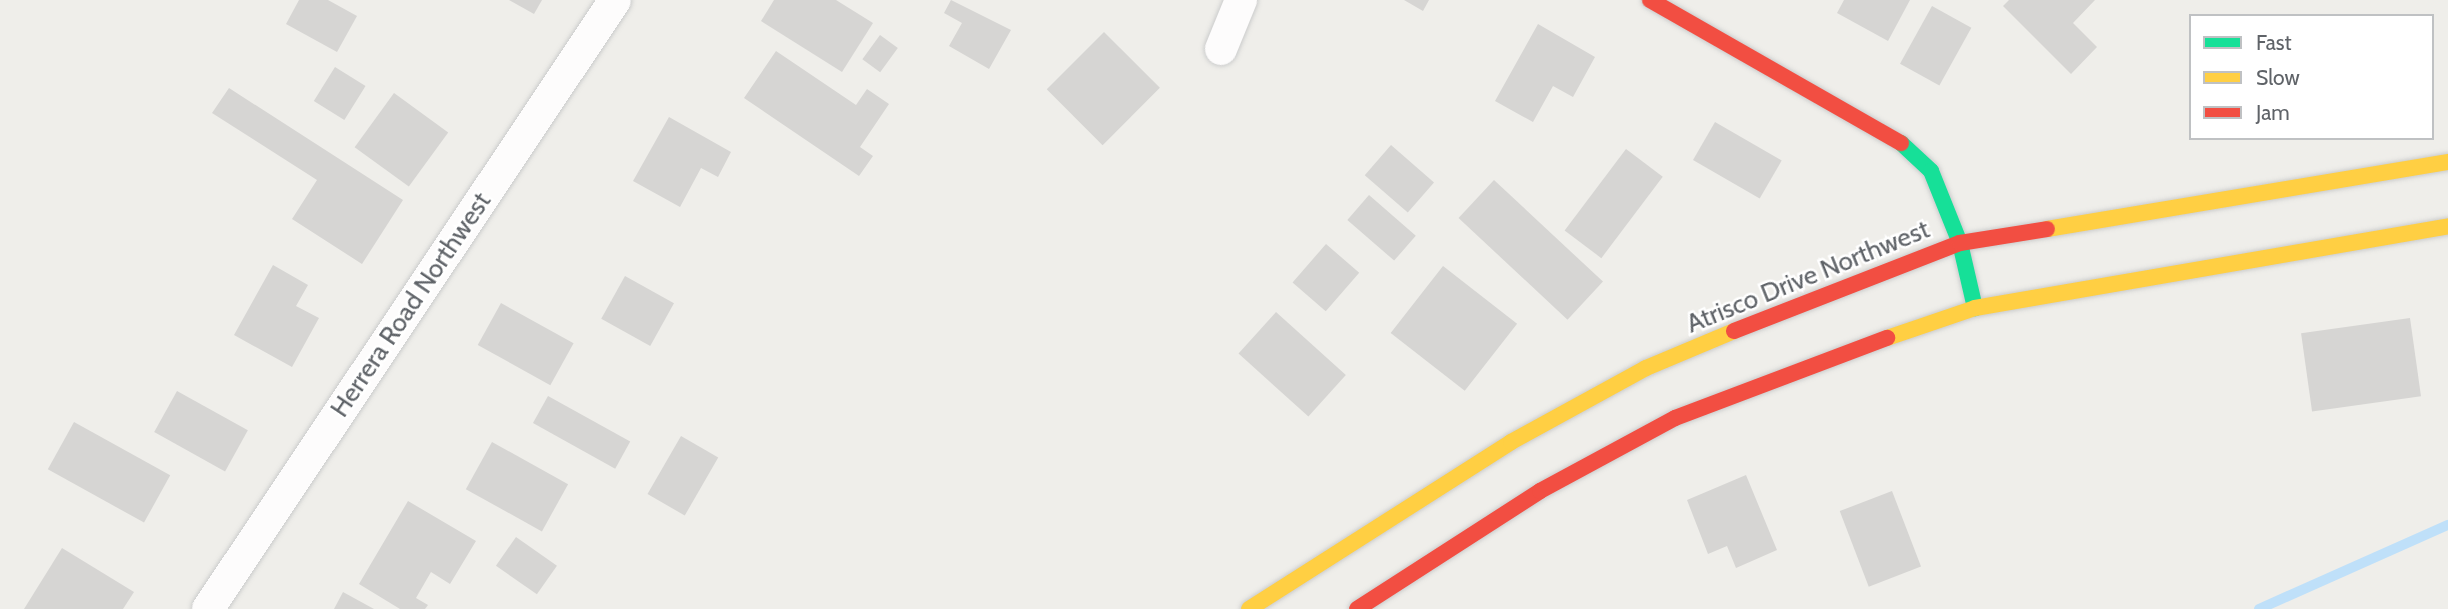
<!DOCTYPE html>
<html>
<head>
<meta charset="utf-8">
<style>
	body { margin:0 }
	#map { position:relative; width:2448px; height:609px; overflow:hidden; background:#efeeea; font-family:Cabin,sans-serif }
	div>[style] { position:absolute }
	.stream>* { height:10px; margin:-5px; padding:0 5px; transform-origin:5px; border-radius:5px; background:#bfe0f9 }
	.building>* { inset:0; background:#d6d5d3; transform-origin:0 0 }
	.roads { filter:drop-shadow(0 0 2px #cbcccc) drop-shadow(0 0 2px #cbcccc) }
	.street>* { height:32px; margin:-16px; padding:0 16px; transform-origin:16px; border-radius:16px; background:#fdfcfc }
	.fast>* { height:16px; margin:-8px; padding:0 8px; transform-origin:8px; border-radius:8px; background:#16e098 }
	.slow>* { height:16px; margin:-8px; padding:0 8px; transform-origin:8px; border-radius:8px; background:#ffcf43 }
	.jam>* { height:16px; margin:-8px; padding:0 8px; transform-origin:8px; border-radius:8px; background:#f24e42 }
	span { translate:-50% -50%; white-space:nowrap; text-align:center; line-height:1.15; -webkit-text-stroke:5px #fff; paint-order:stroke }
	.street-label { font-size:26px; color:#5f6368 }
	.legend { position:absolute; left:2189px; top:14px; width:245px; height:126px; box-sizing:border-box; background:#fff; border:2px solid #bfc1c3; margin:0; padding:9px 12px; list-style:none; font-size:21px; color:#5f6368 }
	.legend li { display:flex; align-items:center; gap:14px; height:35px }
	.legend b { width:35px; border:2px solid #bfc1c3 }
</style>
</head>
<body>
<div id="map">
	<div class="stream">
		<div style="left:2259px;top:609px;width:207px;rotate:-24deg"></div>
	</div>
	<div class="building">
		<div style="clip-path:polygon(299px 0,328px 0,357px 16px,337px 52px,286px 24px)"></div>
		<div style="clip-path:polygon(509px 0,542px 0,534px 14px)"></div>
		<div style="clip-path:polygon(774px 0,836px 0,873px 23px,842px 72px,761px 21px)"></div>
		<div style="clip-path:polygon(951px 0,1011px 30px,989px 69px,949px 46px,962px 23px,944px 13px)"></div>
		<div style="clip-path:polygon(1404px 0,1429px 0,1423px 11px)"></div>
		<div style="clip-path:polygon(1844px 0,1910px 0,1888px 41px,1837px 13px)"></div>
		<div style="clip-path:polygon(2009px 0,2095px 0,2073px 23px,2097px 47px,2071px 74px,2003px 6px)"></div>
		<div style="left:1932px;top:6px;width:45px;height:66px;rotate:29deg"></div>
		<div style="clip-path:polygon(1538px 24px,1595px 57px,1573px 97px,1553px 86px,1533px 122px,1495px 101px)"></div>
		<div style="left:1104px;top:32px;width:79px;height:81px;rotate:45deg"></div>
		<div style="left:880px;top:35px;width:22px;height:30px;rotate:36deg"></div>
		<div style="clip-path:polygon(776px 51px,856px 105px,867px 89px,889px 104px,860px 147px,873px 156px,859px 176px,744px 98px)"></div>
		<div style="left:335px;top:67px;width:36px;height:40px;rotate:32deg"></div>
		<div style="clip-path:polygon(229px 88px,403px 200px,362px 264px,292px 219px,317px 180px,212px 113px)"></div>
		<div style="left:394px;top:93px;width:67px;height:67px;rotate:36deg"></div>
		<div style="clip-path:polygon(669px 117px,731px 152px,718px 177px,701px 168px,680px 207px,633px 181px)"></div>
		<div style="left:1715px;top:122px;width:77px;height:44px;rotate:30deg"></div>
		<div style="left:1391px;top:145px;width:57px;height:40px;rotate:41deg"></div>
		<div style="left:1626px;top:149px;width:46px;height:102px;rotate:37deg"></div>
		<div style="left:1494px;top:180px;width:149px;height:52px;rotate:43deg"></div>
		<div style="left:1369px;top:195px;width:62px;height:33px;rotate:41deg"></div>
		<div style="left:1326px;top:244px;width:44px;height:51px;rotate:41deg"></div>
		<div style="clip-path:polygon(273px 265px,308px 285px,296px 306px,319px 318px,292px 367px,234px 335px)"></div>
		<div style="left:1443px;top:266px;width:94px;height:85px;rotate:38deg"></div>
		<div style="left:625px;top:276px;width:56px;height:49px;rotate:29deg"></div>
		<div style="left:501px;top:303px;width:83px;height:48px;rotate:29deg"></div>
		<div style="left:1276px;top:312px;width:94px;height:56px;rotate:42deg"></div>
		<div style="left:2410px;top:318px;width:79px;height:110px;rotate:82deg"></div>
		<div style="left:177px;top:391px;width:81px;height:47px;rotate:29deg"></div>
		<div style="left:548px;top:396px;width:94px;height:31px;rotate:29deg"></div>
		<div style="left:74px;top:422px;width:110px;height:54px;rotate:29deg"></div>
		<div style="left:681px;top:436px;width:43px;height:67px;rotate:30deg"></div>
		<div style="left:492px;top:442px;width:87px;height:54px;rotate:29deg"></div>
		<div style="clip-path:polygon(1746px 475px,1777px 550px,1736px 568px,1727px 546px,1708px 554px,1687px 500px)"></div>
		<div style="left:1892px;top:491px;width:81px;height:56px;rotate:69deg"></div>
		<div style="clip-path:polygon(408px 501px,476px 541px,450px 584px,431px 572px,416px 598px,428px 605px,425px 609px,400px 609px,359px 584px)"></div>
		<div style="left:516px;top:537px;width:50px;height:35px;rotate:35deg"></div>
		<div style="clip-path:polygon(62px 548px,134px 592px,123px 609px,24px 609px)"></div>
		<div style="clip-path:polygon(343px 592px,374px 609px,334px 609px)"></div>
	</div>
	<div class="roads">
		<div class="street">
			<div style="left:1221px;top:49px;width:53px;rotate:-67.8deg"></div>
			<div style="left:208px;top:609px;width:732px;rotate:-56.24deg"></div>
		</div>
		<div class="fast">
			<div style="left:1901px;top:143px;width:41px;rotate:43deg"></div>
			<div style="left:1931px;top:171px;width:78px;rotate:68.1deg"></div>
			<div style="left:1960px;top:243px;width:67px;rotate:77deg"></div>
		</div>
		<div class="slow">
			<div style="left:2047px;top:229px;width:407px;rotate:-9.5deg"></div>
			<div style="left:1887px;top:338px;width:93px;rotate:-18.8deg"></div>
			<div style="left:1975px;top:308px;width:480px;rotate:-9.8deg"></div>
			<div style="left:1249px;top:609px;width:311px;rotate:-32.5deg"></div>
			<div style="left:1511px;top:442px;width:154px;rotate:-28.7deg"></div>
			<div style="left:1646px;top:368px;width:95px;rotate:-22.8deg"></div>
		</div>
		<div class="jam">
			<div style="left:1650px;top:0;width:289px;rotate:29.7deg"></div>
			<div style="left:1734px;top:331px;width:243px;rotate:-21.3deg"></div>
			<div style="left:1960px;top:243px;width:88px;rotate:-9.1deg"></div>
			<div style="left:1357px;top:609px;width:218px;rotate:-32.8deg"></div>
			<div style="left:1540px;top:491px;width:153px;rotate:-28.4deg"></div>
			<div style="left:1675px;top:418px;width:227px;rotate:-20.7deg"></div>
		</div>
	</div>
	<div class="street-label">
		<span style="left:1808px;top:277px;rotate:-22deg">Atrisco Drive Northwest</span>
		<span style="left:411px;top:305px;rotate:-56deg">Herrera Road Northwest</span>
	</div>
	<ul class="legend">
	<li><b style="height:9px;background:#16e098"></b>Fast</li>
	<li><b style="height:9px;background:#ffcf43"></b>Slow</li>
	<li><b style="height:9px;background:#f24e42"></b>Jam</li>
	</ul>
</div>
</body>
</html>
